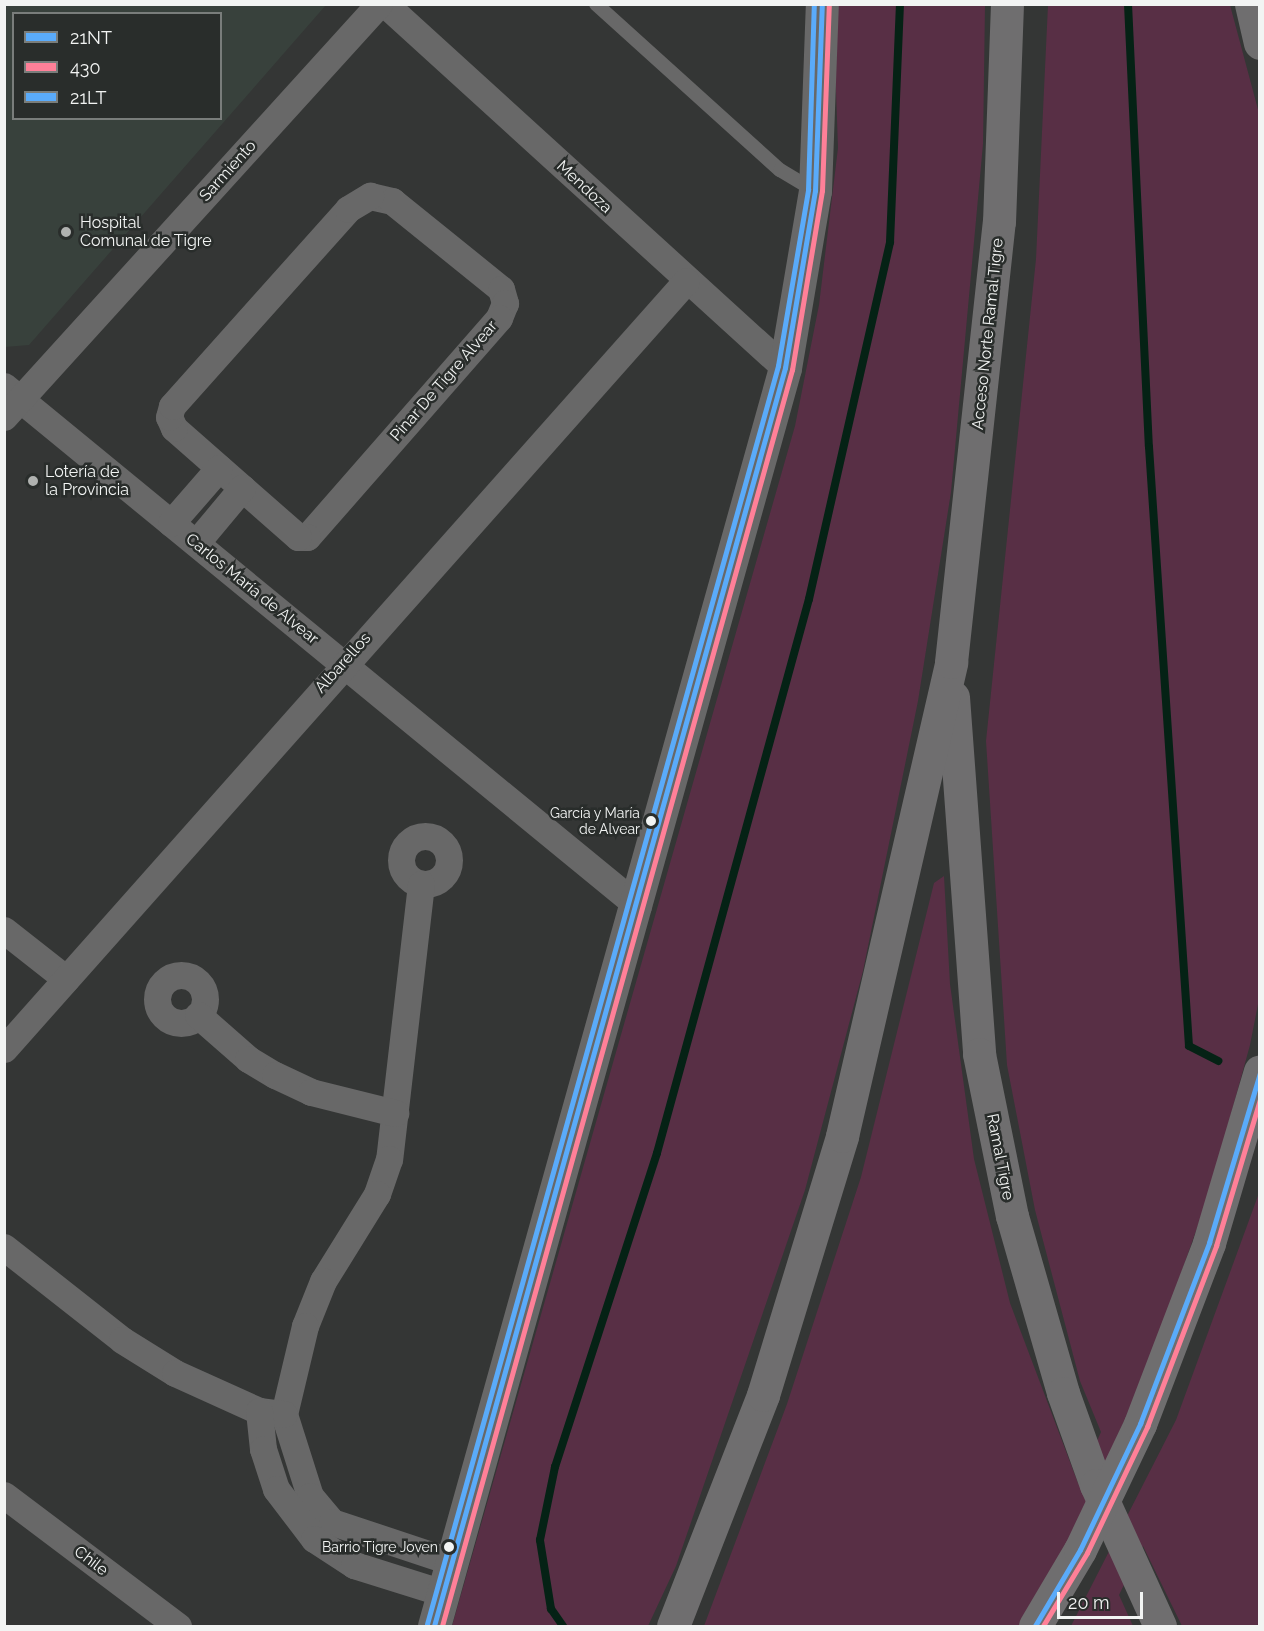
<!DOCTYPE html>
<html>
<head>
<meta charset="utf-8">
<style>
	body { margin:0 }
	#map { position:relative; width:1264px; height:1631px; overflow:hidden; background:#343635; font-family:Raleway,sans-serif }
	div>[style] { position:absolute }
	.built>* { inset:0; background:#38413c }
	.green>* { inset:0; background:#582f45 }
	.stream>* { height:8px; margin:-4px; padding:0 4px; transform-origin:4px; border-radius:4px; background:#052215 }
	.service>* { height:14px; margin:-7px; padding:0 7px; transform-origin:7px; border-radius:7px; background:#686868 }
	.minor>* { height:27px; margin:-13.5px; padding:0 13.5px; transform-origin:13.5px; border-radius:13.5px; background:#686868 }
	.minor>.ring { margin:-13.5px; padding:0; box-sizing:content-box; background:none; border:27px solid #686868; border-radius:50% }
	.tertiary>* { height:33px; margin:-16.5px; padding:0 16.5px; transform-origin:16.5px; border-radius:16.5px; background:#686868 }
	.motorway>* { height:33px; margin:-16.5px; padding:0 16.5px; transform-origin:16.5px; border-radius:16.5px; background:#6f6e6f }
	.bus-1>* { height:4.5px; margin:-2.25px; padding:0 2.25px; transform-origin:2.25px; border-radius:2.25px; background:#5aabfa }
	.bus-2>* { height:4.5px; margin:-2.25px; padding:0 2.25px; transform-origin:2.25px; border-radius:2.25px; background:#ff8098 }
	.bus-3>* { height:4.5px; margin:-2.25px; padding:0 2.25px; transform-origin:2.25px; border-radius:2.25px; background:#5aabfa }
	.dots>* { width:16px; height:16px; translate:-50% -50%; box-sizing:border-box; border:3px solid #292d2b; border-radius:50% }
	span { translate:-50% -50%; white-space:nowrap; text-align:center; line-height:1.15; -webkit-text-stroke:5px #292d2b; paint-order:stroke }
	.bus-label { font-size:14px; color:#f2f4f3 }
	.right { translate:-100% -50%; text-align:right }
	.street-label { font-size:16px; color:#f2f4f3 }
	.poi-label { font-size:16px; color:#f2f4f3 }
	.left { translate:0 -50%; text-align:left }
	.frame { position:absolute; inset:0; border:6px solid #f2f4f3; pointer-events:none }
	.legend { position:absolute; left:12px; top:12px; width:210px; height:108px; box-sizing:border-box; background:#292d2b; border:2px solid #797d7b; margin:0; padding:8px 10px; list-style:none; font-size:18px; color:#f2f4f3 }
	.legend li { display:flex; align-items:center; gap:12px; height:30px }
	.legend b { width:30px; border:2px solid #797d7b }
	.scale { position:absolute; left:1057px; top:1592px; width:86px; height:27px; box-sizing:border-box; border:3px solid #f2f4f3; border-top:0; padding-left:8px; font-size:18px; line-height:21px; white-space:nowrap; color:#f2f4f3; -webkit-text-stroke:4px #292d2b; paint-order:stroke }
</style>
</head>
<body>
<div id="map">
	<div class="built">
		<div style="clip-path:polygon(evenodd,4px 5px,326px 5px,29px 345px,5px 347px,4px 5px,14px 14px,220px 14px,220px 118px,14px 118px,14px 14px)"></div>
	</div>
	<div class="green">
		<div style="clip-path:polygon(833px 5px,985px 5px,983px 144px,951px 492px,918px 701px,863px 971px,805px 1190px,676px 1566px,648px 1626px,452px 1626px,795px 426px,819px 305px,838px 148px)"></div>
		<div style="clip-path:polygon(1048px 5px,1230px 5px,1260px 117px,1260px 994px,1250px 1045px,1209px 1194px,1152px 1356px,1083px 1518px,1019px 1626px,704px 1626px,787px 1404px,861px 1177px,934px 883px,944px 876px,950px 984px,974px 1159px,1010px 1303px,1078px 1483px,1101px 1432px,1080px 1381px,1035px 1210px,1007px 1065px,986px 741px,1036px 259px)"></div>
		<div style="clip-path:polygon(1259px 1193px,1259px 1626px,1182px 1626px,1143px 1546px,1119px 1595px,1133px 1626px,1071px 1626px,1176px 1420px)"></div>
	</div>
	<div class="stream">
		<div style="left:1128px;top:4px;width:443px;rotate:87.3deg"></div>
		<div style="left:1149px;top:447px;width:600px;rotate:86.18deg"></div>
		<div style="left:1189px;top:1046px;width:33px;rotate:27deg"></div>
		<div style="left:563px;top:1626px;width:21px;rotate:-125deg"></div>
		<div style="left:551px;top:1609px;width:70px;rotate:-99.1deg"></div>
		<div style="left:540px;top:1540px;width:75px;rotate:-78.4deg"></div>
		<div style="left:555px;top:1467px;width:330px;rotate:-72deg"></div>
		<div style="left:657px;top:1153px;width:574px;rotate:-74.66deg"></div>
		<div style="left:809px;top:599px;width:366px;rotate:-77.2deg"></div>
		<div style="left:890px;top:242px;width:238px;rotate:-87.6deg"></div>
	</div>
	<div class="service">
		<div style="left:596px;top:4px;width:248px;rotate:42.1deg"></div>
		<div style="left:780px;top:170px;width:39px;rotate:31deg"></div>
	</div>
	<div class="minor">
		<div style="left:385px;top:4px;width:541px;rotate:42.3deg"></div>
		<div style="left:370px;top:196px;width:23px;rotate:13deg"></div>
		<div style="left:392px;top:201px;width:140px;rotate:38.9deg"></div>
		<div style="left:501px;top:289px;width:15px;rotate:74deg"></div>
		<div style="left:505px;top:303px;width:16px;rotate:112deg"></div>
		<div style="left:499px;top:318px;width:291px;rotate:131.2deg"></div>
		<div style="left:307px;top:537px;width:9px;rotate:180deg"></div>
		<div style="left:298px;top:537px;width:165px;rotate:-138.7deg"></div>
		<div style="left:174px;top:428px;width:12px;rotate:-114deg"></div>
		<div style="left:169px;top:417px;width:11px;rotate:-75deg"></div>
		<div style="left:172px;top:406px;width:264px;rotate:-48.2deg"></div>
		<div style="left:348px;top:209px;width:26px;rotate:-31deg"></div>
		<div style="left:4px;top:386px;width:820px;rotate:39.36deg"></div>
		<div style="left:4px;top:417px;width:558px;rotate:-47.76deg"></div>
		<div style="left:171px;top:523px;width:73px;rotate:-48.9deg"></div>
		<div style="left:196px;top:543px;width:72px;rotate:-50.1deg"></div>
		<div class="ring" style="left:401px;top:836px;width:21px;height:21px"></div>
		<div style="left:421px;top:884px;width:277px;rotate:96.6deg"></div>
		<div style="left:389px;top:1159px;width:37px;rotate:109deg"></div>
		<div style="left:377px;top:1194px;width:102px;rotate:121.8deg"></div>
		<div style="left:323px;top:1281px;width:48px;rotate:111.8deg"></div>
		<div style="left:305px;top:1326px;width:90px;rotate:103.4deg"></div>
		<div style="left:284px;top:1414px;width:86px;rotate:72.4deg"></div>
		<div style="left:310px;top:1496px;width:34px;rotate:50deg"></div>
		<div style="left:332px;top:1522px;width:126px;rotate:18.4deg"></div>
		<div style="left:4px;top:930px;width:79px;rotate:38.3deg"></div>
		<div class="ring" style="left:157px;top:975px;width:21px;height:21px"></div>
		<div style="left:198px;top:1015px;width:67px;rotate:41.3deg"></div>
		<div style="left:248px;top:1059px;width:31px;rotate:31deg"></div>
		<div style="left:275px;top:1075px;width:40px;rotate:25deg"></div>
		<div style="left:311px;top:1092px;width:87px;rotate:14deg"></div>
		<div style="left:4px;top:1049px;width:1027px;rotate:-48.39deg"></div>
		<div style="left:4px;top:1247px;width:150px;rotate:38.2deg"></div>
		<div style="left:122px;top:1340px;width:62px;rotate:31.9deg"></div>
		<div style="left:175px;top:1373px;width:92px;rotate:24.3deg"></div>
		<div style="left:259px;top:1411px;width:25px;rotate:7deg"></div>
		<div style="left:259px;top:1411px;width:38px;rotate:84deg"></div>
		<div style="left:263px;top:1449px;width:42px;rotate:72deg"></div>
		<div style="left:276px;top:1489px;width:63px;rotate:52.8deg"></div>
		<div style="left:314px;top:1539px;width:48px;rotate:33deg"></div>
		<div style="left:354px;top:1565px;width:93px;rotate:17.5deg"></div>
		<div style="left:4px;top:1495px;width:218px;rotate:37deg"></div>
	</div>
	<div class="tertiary">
		<div style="left:434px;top:1626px;width:1306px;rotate:-74.41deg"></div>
		<div style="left:785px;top:368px;width:180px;rotate:-80.4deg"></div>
		<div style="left:815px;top:191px;width:187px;rotate:-87.9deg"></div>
	</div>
	<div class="motorway">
		<div style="left:1251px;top:4px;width:40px;rotate:77deg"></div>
		<div style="left:953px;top:697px;width:358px;rotate:85.8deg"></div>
		<div style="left:979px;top:1054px;width:165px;rotate:78.5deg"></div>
		<div style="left:1012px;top:1216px;width:184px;rotate:73.9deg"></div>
		<div style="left:1063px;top:1393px;width:98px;rotate:70.3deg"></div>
		<div style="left:1096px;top:1485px;width:155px;rotate:65.6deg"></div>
		<div style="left:673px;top:1626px;width:248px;rotate:-68.7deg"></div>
		<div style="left:763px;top:1395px;width:271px;rotate:-73deg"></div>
		<div style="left:842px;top:1136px;width:486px;rotate:-77deg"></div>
		<div style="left:951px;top:662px;width:443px;rotate:-83.8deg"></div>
		<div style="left:999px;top:222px;width:218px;rotate:-87.9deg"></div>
		<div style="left:1035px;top:1626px;width:88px;rotate:-59.4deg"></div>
		<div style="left:1080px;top:1550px;width:140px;rotate:-64.5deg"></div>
		<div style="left:1140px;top:1424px;width:194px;rotate:-69.1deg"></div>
		<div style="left:1209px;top:1243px;width:179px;rotate:-73.5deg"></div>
	</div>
	<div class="bus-1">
		<div style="left:434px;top:1626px;width:1306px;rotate:-74.41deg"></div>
		<div style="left:785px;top:368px;width:180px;rotate:-80.4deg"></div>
		<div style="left:815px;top:191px;width:187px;rotate:-87.9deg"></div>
		<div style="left:1035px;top:1626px;width:88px;rotate:-59.4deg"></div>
		<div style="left:1080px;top:1550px;width:140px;rotate:-64.5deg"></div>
		<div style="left:1140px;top:1424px;width:194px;rotate:-69.1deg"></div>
		<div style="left:1209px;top:1243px;width:177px;rotate:-73.3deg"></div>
	</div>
	<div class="bus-2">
		<div style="left:442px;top:1626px;width:1304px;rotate:-74.43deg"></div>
		<div style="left:792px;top:370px;width:181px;rotate:-80.5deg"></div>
		<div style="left:822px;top:191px;width:187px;rotate:-87.9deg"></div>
		<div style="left:1043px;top:1626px;width:85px;rotate:-58.9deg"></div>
		<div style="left:1087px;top:1553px;width:140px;rotate:-64.5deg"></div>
		<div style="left:1147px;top:1427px;width:194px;rotate:-69.1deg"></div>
		<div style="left:1216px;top:1246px;width:153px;rotate:-73.3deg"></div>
	</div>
	<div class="bus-3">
		<div style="left:427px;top:1624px;width:1306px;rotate:-74.41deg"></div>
		<div style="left:778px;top:366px;width:179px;rotate:-80.3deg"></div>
		<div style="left:808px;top:190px;width:186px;rotate:-88.2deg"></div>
	</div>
	<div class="dots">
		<div style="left:66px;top:232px;background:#b0b2b0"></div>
		<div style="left:33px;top:481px;background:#b0b2b0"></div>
		<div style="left:651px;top:821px;background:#f2f4f3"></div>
		<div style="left:449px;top:1547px;background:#f2f4f3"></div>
	</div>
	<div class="bus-label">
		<span class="right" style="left:640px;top:821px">García y María<br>de Alvear</span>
		<span class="right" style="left:438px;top:1547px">Barrio Tigre Joven</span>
	</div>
	<div class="street-label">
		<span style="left:228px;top:171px;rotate:-48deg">Sarmiento</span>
		<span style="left:584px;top:187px;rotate:43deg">Mendoza</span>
		<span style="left:988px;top:334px;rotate:-84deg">Acceso Norte Ramal Tigre</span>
		<span style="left:444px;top:381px;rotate:-49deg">Pinar De Tigre Alvear</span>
		<span style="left:252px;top:589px;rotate:39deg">Carlos María de Alvear</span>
		<span style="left:343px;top:663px;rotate:-48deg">Albarellos</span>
		<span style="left:1000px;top:1157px;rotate:79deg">Ramal Tigre</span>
		<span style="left:91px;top:1561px;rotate:37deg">Chile</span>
	</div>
	<div class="poi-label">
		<span class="left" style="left:80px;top:232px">Hospital<br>Comunal de Tigre</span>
		<span class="left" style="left:45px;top:481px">Lotería de<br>la Provincia</span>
	</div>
	<div class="frame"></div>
	<ul class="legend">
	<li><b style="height:8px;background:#5aabfa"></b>21NT</li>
	<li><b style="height:8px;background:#ff8098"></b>430</li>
	<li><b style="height:8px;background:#5aabfa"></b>21LT</li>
	</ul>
	<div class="scale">20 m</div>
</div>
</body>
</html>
